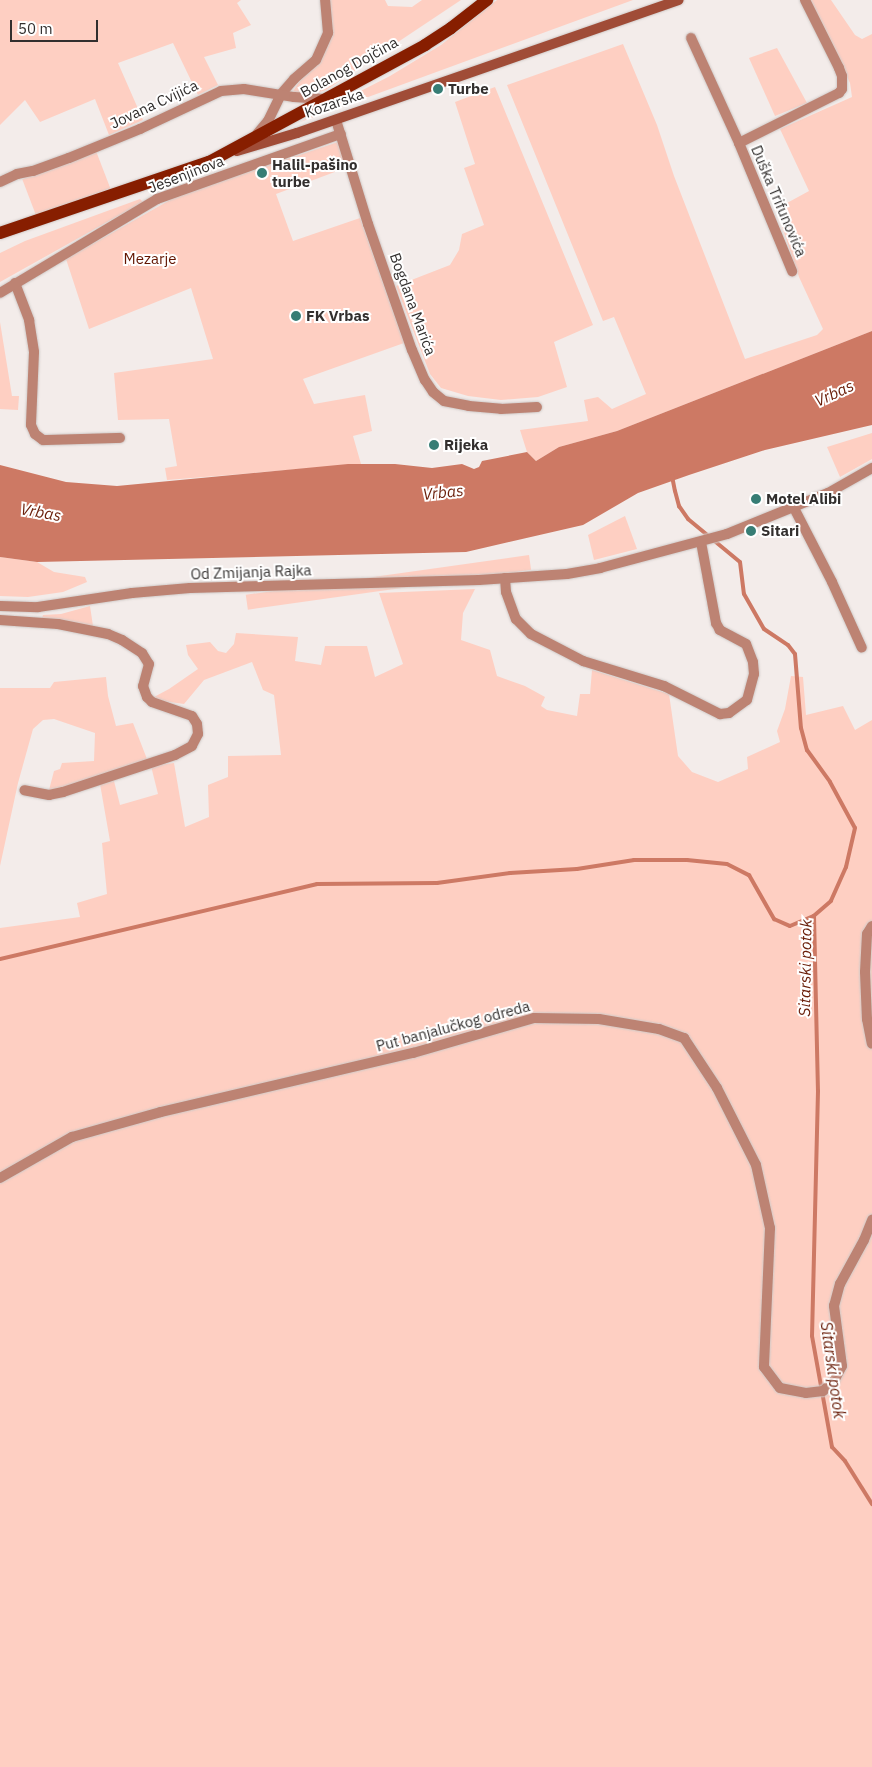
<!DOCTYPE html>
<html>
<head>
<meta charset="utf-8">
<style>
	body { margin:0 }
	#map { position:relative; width:872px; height:1767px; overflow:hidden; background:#f3ecea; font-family:"IBM Plex Sans",sans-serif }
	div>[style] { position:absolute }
	.green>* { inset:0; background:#fecfc2; transform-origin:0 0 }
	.water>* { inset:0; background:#cd7964 }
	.stream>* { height:4px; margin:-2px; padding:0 2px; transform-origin:2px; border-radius:2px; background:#cd7964 }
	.roads { filter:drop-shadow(0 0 1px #d0cac8) drop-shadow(0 0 1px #d0cac8) }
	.minor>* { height:10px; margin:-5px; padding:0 5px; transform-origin:5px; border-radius:5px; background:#bd8373 }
	.tertiary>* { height:10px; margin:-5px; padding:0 5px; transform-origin:5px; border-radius:5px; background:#bd8373 }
	.secondary>* { height:10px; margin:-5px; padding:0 5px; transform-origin:5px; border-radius:5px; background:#a04c37 }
	.primary>* { height:12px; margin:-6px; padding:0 6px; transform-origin:6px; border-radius:6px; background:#871e00 }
	.dots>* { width:14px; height:14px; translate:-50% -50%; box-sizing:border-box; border:2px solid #fff; border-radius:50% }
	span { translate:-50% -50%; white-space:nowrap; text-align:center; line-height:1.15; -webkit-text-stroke:4px #fff; paint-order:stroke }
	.street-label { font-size:15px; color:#322f2e }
	.poi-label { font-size:15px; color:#322f2e; font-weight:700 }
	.left { translate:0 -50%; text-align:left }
	.park-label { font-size:15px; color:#611501 }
	.water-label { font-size:16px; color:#6a1e09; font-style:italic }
	.scale { position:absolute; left:10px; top:20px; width:88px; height:22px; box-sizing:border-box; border:2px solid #322f2e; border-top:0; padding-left:6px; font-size:15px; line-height:18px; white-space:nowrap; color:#322f2e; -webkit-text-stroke:4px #fff; paint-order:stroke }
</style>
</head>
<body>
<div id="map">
	<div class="green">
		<div style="clip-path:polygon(0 0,241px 0,237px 3px,251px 25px,233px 33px,236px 48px,204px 57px,218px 85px,198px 95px,173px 43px,118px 63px,143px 120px,109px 135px,95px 99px,40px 122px,25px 100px,0 125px)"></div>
		<div style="clip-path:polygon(328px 0,385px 0,388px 6px,412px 7px,422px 0,461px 0,326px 90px,313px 94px,292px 93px,299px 82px,320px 62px)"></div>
		<div style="clip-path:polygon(497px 0,633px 0,300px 122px,390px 76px,441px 45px)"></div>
		<div style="clip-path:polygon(810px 0,831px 0,855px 35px,862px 39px,872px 34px,872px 331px,617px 431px,559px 447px,536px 461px,527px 452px,520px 430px,588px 421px,584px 400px,598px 397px,612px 409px,646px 394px,614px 317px,603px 321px,507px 85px,623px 44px,657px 125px,674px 176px,745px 359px,817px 335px,823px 329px,799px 277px,776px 209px,809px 191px,780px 129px,852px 97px,850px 83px)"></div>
		<div style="clip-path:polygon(777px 48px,807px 103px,775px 116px,749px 58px)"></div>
		<div style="clip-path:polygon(495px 87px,593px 325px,554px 342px,567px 387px,538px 397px,501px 400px,468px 396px,441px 388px,430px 374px,396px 286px,450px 265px,459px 250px,462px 234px,484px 225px,464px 168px,475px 164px,455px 102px)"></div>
		<div style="clip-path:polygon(338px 142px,348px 167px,276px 194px,293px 241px,360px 218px,404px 343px,303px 379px,314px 404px,365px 395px,372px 431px,353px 436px,361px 464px,167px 480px,165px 468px,177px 466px,169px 419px,118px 420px,114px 373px,213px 359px,191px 288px,89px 329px,66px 259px,177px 196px)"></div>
		<div style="left:96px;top:151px;width:40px;height:79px;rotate:69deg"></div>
		<div style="clip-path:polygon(140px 199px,143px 202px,0 282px,0 253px,25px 241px)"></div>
		<div style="clip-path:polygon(0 322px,12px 396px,19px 396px,18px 410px,0 409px)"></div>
		<div style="clip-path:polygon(872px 433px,872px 459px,840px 477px,827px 447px)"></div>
		<div style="clip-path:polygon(625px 516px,637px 549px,594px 560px,588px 535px)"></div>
		<div style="left:529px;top:555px;width:15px;height:286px;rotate:82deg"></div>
		<div style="clip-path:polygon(0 557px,37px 562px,54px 572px,85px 577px,87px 582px,63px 592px,28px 597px,0 596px)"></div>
		<div style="clip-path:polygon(475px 589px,463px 613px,461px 640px,490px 650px,497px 676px,525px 686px,545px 697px,541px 706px,547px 710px,577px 716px,580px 694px,590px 694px,592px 670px,669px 694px,678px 756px,692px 772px,718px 782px,748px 769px,747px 757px,780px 742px,777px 731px,785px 709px,791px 676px,803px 677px,806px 715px,843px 706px,855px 730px,872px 720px,872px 1767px,0 1767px,0 928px,80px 917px,77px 903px,107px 894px,102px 843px,110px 841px,100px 784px,114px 781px,120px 805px,158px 794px,151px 766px,174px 763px,185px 827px,209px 817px,208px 785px,228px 777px,228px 756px,281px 755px,274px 695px,263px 690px,252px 662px,204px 680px,184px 704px,163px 701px,154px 697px,169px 689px,198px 669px,188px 655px,186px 645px,210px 642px,218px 651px,226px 653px,234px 644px,236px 633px,298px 637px,295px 661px,321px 665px,325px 646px,367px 646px,375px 677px,403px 664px,379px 593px)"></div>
		<div style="clip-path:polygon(90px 606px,93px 626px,42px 618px,43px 615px,61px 614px)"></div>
		<div style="clip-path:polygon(106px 677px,108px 696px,116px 726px,133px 723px,147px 759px,70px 788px,49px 790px,54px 771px,60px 769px,62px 763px,94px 761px,95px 733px,54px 719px,43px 720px,33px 729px,18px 783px,0 866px,0 688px,50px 688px,54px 682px)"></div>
	</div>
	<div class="water">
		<div style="clip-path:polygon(872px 331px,872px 425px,765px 450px,689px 475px,638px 493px,583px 525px,466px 552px,37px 562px,0 557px,0 465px,66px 482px,117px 486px,348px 464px,395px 464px,432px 468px,462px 464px,474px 469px,479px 467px,482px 461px,527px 452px,536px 461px,559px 447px,617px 431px)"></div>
	</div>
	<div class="stream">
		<div style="left:672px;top:476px;width:15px;rotate:79deg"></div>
		<div style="left:675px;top:491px;width:16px;rotate:75deg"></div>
		<div style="left:679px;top:506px;width:16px;rotate:55deg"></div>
		<div style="left:688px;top:519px;width:67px;rotate:39.6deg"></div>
		<div style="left:740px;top:562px;width:32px;rotate:83deg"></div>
		<div style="left:744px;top:594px;width:40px;rotate:60.3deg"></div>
		<div style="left:764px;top:629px;width:29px;rotate:34deg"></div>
		<div style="left:788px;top:645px;width:11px;rotate:52deg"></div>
		<div style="left:795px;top:654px;width:74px;rotate:85.4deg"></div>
		<div style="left:801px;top:728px;width:23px;rotate:75deg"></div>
		<div style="left:807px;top:750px;width:39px;rotate:54deg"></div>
		<div style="left:830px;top:782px;width:52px;rotate:61.5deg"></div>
		<div style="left:855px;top:828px;width:40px;rotate:103deg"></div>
		<div style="left:846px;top:867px;width:37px;rotate:114deg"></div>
		<div style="left:831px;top:901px;width:23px;rotate:139deg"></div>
		<div style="left:814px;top:916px;width:175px;rotate:88.7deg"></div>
		<div style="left:818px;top:1091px;width:245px;rotate:91.4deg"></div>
		<div style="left:812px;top:1336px;width:113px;rotate:79.8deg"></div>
		<div style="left:832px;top:1447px;width:19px;rotate:47deg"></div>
		<div style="left:845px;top:1461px;width:51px;rotate:57.9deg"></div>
		<div style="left:0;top:959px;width:326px;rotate:-13.3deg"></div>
		<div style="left:317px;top:884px;width:120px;rotate:-0.5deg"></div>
		<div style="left:437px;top:883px;width:74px;rotate:-7.8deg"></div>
		<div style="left:510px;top:873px;width:67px;rotate:-3.4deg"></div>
		<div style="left:577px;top:869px;width:58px;rotate:-9deg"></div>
		<div style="left:634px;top:860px;width:53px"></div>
		<div style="left:687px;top:860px;width:40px;rotate:5.7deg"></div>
		<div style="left:727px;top:864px;width:25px;rotate:27deg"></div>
		<div style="left:749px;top:875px;width:51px;rotate:60.4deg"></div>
		<div style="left:774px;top:919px;width:17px;rotate:24deg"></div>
		<div style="left:790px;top:926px;width:26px;rotate:-23deg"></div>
	</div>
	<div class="roads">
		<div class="minor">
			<div style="left:691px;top:38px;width:115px;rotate:65.4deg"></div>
			<div style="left:739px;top:143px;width:139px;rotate:67.5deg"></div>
			<div style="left:336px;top:120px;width:109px;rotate:72.9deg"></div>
			<div style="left:368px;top:224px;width:133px;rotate:70.8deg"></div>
			<div style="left:412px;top:350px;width:33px;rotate:67deg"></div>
			<div style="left:425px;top:380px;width:14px;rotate:56deg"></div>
			<div style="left:433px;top:392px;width:14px;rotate:39deg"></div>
			<div style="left:444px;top:401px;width:25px;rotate:11deg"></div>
			<div style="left:469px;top:406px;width:32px;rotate:5deg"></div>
			<div style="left:501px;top:409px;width:36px;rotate:-3deg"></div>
			<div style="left:257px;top:134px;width:17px;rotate:-50deg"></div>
			<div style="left:268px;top:121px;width:30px;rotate:-64deg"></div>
			<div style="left:281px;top:94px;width:20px;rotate:-49deg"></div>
			<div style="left:294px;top:79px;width:29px;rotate:-41deg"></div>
			<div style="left:316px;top:60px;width:30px;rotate:-66deg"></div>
			<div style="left:328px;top:33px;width:33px;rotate:-95deg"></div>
			<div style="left:739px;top:143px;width:112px;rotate:-26.6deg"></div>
			<div style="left:839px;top:93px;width:5px;rotate:-53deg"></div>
			<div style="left:842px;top:89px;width:13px;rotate:-90deg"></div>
			<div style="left:842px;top:76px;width:9px;rotate:-111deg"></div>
			<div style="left:839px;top:68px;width:76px;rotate:-116.6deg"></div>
			<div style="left:0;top:182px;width:19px;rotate:-25deg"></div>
			<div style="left:17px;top:174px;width:16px;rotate:-11deg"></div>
			<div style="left:33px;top:171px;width:38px;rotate:-20deg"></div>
			<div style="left:69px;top:158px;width:77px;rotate:-22.2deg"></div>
			<div style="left:140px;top:129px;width:89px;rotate:-25.1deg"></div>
			<div style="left:221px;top:91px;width:23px;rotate:-5deg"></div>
			<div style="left:244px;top:89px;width:51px;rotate:9.1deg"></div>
			<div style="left:294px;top:97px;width:30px;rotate:4deg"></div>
			<div style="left:15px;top:283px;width:40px;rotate:69deg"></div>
			<div style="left:29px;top:320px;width:32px;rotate:81deg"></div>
			<div style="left:34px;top:352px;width:73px;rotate:92.4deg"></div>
			<div style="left:31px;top:425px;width:10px;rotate:66deg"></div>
			<div style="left:35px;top:434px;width:10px;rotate:37deg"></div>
			<div style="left:43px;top:440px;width:77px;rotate:-1.5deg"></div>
			<div style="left:0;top:293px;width:183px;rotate:-30.9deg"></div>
			<div style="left:157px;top:199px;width:195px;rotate:-19.5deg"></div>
			<div style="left:794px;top:508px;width:83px;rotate:62.8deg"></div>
			<div style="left:832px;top:582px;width:72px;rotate:65.6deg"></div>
			<div style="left:505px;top:578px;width:14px;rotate:86deg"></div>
			<div style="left:506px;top:592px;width:29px;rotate:70deg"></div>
			<div style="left:516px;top:619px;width:21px;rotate:45deg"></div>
			<div style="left:531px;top:634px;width:59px;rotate:27.4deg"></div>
			<div style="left:583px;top:661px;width:85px;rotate:17.2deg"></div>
			<div style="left:664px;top:686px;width:63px;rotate:26.6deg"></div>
			<div style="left:720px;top:714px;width:9px;rotate:-6deg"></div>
			<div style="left:729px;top:713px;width:22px;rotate:-36deg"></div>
			<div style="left:747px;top:700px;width:27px;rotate:-75deg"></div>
			<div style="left:754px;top:674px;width:12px;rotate:-95deg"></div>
			<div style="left:753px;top:662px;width:19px;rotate:-111deg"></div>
			<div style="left:746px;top:644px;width:30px;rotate:-152deg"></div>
			<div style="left:720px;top:630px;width:8px;rotate:-120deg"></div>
			<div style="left:716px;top:623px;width:82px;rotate:-100.5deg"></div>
			<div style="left:0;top:620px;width:58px;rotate:3.9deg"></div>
			<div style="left:58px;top:624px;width:51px;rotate:11.3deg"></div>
			<div style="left:108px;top:634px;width:15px;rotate:23deg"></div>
			<div style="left:122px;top:640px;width:24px;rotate:33deg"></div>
			<div style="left:142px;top:653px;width:13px;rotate:58deg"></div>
			<div style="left:149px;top:664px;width:23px;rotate:105deg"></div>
			<div style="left:143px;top:686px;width:12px;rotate:70deg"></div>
			<div style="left:147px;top:697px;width:7px;rotate:45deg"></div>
			<div style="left:152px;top:702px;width:42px;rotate:19.3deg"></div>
			<div style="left:192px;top:716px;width:9px;rotate:58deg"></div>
			<div style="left:197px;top:724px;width:10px;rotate:84deg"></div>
			<div style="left:198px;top:734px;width:13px;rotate:117deg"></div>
			<div style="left:192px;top:746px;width:19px;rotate:152deg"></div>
			<div style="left:175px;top:755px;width:118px;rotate:161.7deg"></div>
			<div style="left:63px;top:792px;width:14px;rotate:168deg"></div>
			<div style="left:49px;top:795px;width:25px;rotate:-169deg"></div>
			<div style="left:872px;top:926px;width:9px;rotate:122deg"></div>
			<div style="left:867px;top:934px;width:38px;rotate:93deg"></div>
			<div style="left:865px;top:972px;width:47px;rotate:87.6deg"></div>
			<div style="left:867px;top:1019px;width:25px;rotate:79deg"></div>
			<div style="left:0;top:1178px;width:83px;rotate:-29.7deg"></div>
			<div style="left:72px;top:1137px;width:92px;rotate:-15.7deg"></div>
			<div style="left:161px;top:1112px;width:259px;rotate:-13.2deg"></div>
			<div style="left:413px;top:1053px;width:126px;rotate:-16.1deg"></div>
			<div style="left:534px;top:1018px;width:65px;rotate:0.9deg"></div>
			<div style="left:599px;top:1019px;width:61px;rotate:9.5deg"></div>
			<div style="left:659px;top:1029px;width:27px;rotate:20deg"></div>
			<div style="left:684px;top:1038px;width:60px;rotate:56.6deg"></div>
			<div style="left:717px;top:1088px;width:86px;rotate:63.1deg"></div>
			<div style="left:756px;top:1165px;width:65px;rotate:77.5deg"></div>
			<div style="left:770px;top:1228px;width:139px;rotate:92.5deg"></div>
			<div style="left:764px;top:1367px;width:26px;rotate:53deg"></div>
			<div style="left:780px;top:1388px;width:26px;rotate:11deg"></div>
			<div style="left:806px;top:1393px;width:17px;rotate:-7deg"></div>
			<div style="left:823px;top:1391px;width:15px;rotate:-42deg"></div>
			<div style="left:834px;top:1381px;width:17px;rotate:-62deg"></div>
			<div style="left:842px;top:1366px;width:61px;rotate:-97.6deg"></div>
			<div style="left:834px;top:1306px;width:23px;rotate:-75deg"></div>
			<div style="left:840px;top:1284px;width:50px;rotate:-61.4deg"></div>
			<div style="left:864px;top:1240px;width:22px;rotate:-68deg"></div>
		</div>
		<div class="tertiary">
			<div style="left:0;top:606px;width:38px;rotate:2deg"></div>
			<div style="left:38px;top:607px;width:95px;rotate:-8.5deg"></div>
			<div style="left:132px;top:593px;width:58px;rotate:-4.9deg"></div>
			<div style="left:190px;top:588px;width:289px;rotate:-1.6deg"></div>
			<div style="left:479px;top:580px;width:88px;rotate:-3.9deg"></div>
			<div style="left:567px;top:574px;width:34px;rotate:-10deg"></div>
			<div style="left:600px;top:568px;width:131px;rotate:-15deg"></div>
			<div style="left:727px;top:534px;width:109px;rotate:-22.1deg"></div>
			<div style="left:828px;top:493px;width:51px;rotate:-29.6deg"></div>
		</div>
		<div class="secondary">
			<div style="left:237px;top:151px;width:63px;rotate:-16.7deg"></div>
			<div style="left:297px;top:133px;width:404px;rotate:-19.2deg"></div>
		</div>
		<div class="primary">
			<div style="left:0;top:233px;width:221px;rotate:-18.8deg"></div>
			<div style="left:209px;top:162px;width:246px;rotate:-28.4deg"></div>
			<div style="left:425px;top:45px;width:31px;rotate:-33deg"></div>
			<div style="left:451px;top:28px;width:46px;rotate:-37.9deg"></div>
		</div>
	</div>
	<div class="dots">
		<div style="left:438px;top:89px;background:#377d75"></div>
		<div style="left:262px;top:173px;background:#377d75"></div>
		<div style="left:296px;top:316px;background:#377d75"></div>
		<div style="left:434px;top:445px;background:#377d75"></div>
		<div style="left:756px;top:499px;background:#377d75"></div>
		<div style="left:751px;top:531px;background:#377d75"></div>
	</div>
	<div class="street-label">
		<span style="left:349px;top:67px;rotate:-29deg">Bolanog Dojčina</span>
		<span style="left:334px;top:103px;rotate:-19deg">Kozarska</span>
		<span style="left:154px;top:104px;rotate:-25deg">Jovana Cvijića</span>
		<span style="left:186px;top:174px;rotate:-21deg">Jesenjinova</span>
		<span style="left:779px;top:201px;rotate:67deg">Duška Trifunovića</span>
		<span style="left:413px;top:304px;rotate:70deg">Bogdana Marića</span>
		<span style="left:251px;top:572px;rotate:-2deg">Od Zmijanja Rajka</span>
		<span style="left:453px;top:1026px;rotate:-15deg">Put banjalučkog odreda</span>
	</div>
	<div class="poi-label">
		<span class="left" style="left:448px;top:89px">Turbe</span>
		<span class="left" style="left:272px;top:173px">Halil-pašino<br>turbe</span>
		<span class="left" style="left:306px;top:316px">FK Vrbas</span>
		<span class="left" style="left:444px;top:445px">Rijeka</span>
		<span class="left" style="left:766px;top:499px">Motel Alibi</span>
		<span class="left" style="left:761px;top:531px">Sitari</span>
	</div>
	<div class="park-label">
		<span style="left:150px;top:259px">Mezarje</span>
	</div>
	<div class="water-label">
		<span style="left:834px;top:393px;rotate:-25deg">Vrbas</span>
		<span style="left:443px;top:492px;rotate:-6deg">Vrbas</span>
		<span style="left:41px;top:512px;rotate:10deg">Vrbas</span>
		<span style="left:805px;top:968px;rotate:-89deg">Sitarski potok</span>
		<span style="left:833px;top:1370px;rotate:82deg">Sitarski potok</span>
	</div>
	<div class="scale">50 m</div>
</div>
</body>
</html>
